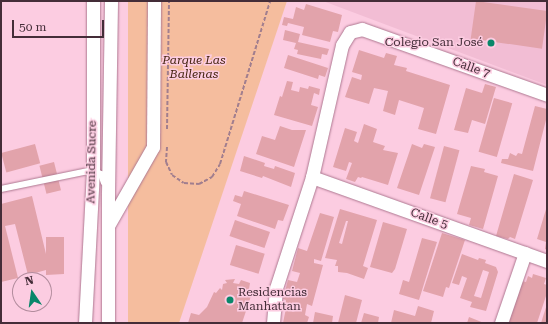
<!DOCTYPE html>
<html>
<head>
<meta charset="utf-8">
<style>
	body { margin:0 }
	#map { position:relative; width:548px; height:324px; overflow:hidden; background:#fccce1; font-family:"Roboto Serif",serif }
	div>[style] { position:absolute }
	.built>* { inset:0; background:#f2bdd4 }
	.green>* { inset:0; background:#f5bd9e }
	.building>* { inset:0; background:#e2a3ab; transform-origin:0 0 }
	.path>* { height:2px; margin-top:-1px; transform-origin:0; background:repeating-linear-gradient(90deg,#a17e8e 0 4px,transparent 0 6px) }
	.roads { filter:drop-shadow(0 0 1px #ae7891) drop-shadow(0 0 1px #ae7891) }
	.service>* { height:6px; margin:-3px; padding:0 3px; transform-origin:3px; border-radius:3px; background:#fff }
	.minor>* { height:13px; margin:-6.5px; padding:0 6.5px; transform-origin:6.5px; border-radius:6.5px; background:#fff }
	.dots>* { width:11px; height:11px; translate:-50% -50%; box-sizing:border-box; border:2px solid #fccce1; border-radius:50% }
	span { translate:-50% -50%; white-space:nowrap; text-align:center; line-height:1.15; -webkit-text-stroke:3px #fccce1; paint-order:stroke }
	.poi-label { font-size:12px; color:#442d38 }
	.right { translate:-100% -50%; text-align:right }
	.left { translate:0 -50%; text-align:left }
	.park-label { font-size:12px; color:#45240f; font-style:italic }
	.street-label { font-size:12px; color:#442d38 }
	.frame { position:absolute; inset:0; border:2px solid #442d38; pointer-events:none }
	.north { position:absolute; left:12px; top:272px; width:40px; height:40px; box-sizing:border-box; background:#fccce1; border:1px solid #b28c9d; border-radius:50%; rotate:347deg; font-size:11px; font-weight:700; line-height:16px; text-align:center; color:#442d38 }
	.north::after { content:''; display:block; margin:auto; width:14px; height:18px; background:#09876a; clip-path:polygon(50% 0,100% 100%,50% 72%,0 100%) }
	.scale { position:absolute; left:12px; top:20px; width:92px; height:18px; box-sizing:border-box; border:2px solid #442d38; border-top:0; padding-left:5px; font-size:12px; line-height:14px; white-space:nowrap; color:#442d38; -webkit-text-stroke:3px #fccce1; paint-order:stroke }
</style>
</head>
<body>
<div id="map">
	<div class="built">
		<div style="clip-path:polygon(323px 1px,547px 1px,547px 85px)"></div>
	</div>
	<div class="green">
		<div style="clip-path:polygon(128px 1px,287px 1px,179px 323px,128px 323px)"></div>
	</div>
	<div class="building">
		<div style="left:476px;top:1px;width:72px;height:38px;rotate:8deg"></div>
		<div style="clip-path:polygon(306px 4px,342px 15px,338px 32px,333px 31px,330px 42px,302px 35px,304px 27px,288px 23px,287px 26px,282px 25px,284px 17px,293px 19px,296px 7px,304px 10px)"></div>
		<div style="clip-path:polygon(285px 30px,300px 34px,298px 42px,329px 49px,327px 55px,322px 54px,321px 59px,297px 54px,298px 50px,294px 49px,296px 43px,283px 40px)"></div>
		<div style="clip-path:polygon(359px 50px,384px 58px,386px 53px,397px 56px,394px 65px,407px 68px,406px 71px,450px 85px,436px 134px,418px 129px,424px 108px,399px 100px,395px 115px,383px 111px,388px 91px,374px 88px,369px 104px,345px 97px,352px 77px,361px 80px,362px 75px,352px 72px)"></div>
		<div style="clip-path:polygon(288px 55px,328px 68px,325px 77px,319px 75px,318px 79px,284px 68px)"></div>
		<div style="clip-path:polygon(287px 81px,293px 82px,291px 90px,299px 92px,300px 87px,308px 89px,309px 86px,320px 89px,319px 95px,314px 93px,311px 105px,318px 107px,312px 126px,274px 115px,280px 96px,282px 97px)"></div>
		<div style="clip-path:polygon(485px 84px,496px 87px,485px 124px,472px 120px,468px 133px,454px 130px,466px 88px,482px 93px)"></div>
		<div style="left:494px;top:98px;width:19px;height:56px;rotate:16deg"></div>
		<div style="clip-path:polygon(535px 106px,547px 109px,547px 116px,533px 171px,501px 163px,502px 159px,508px 159px,510px 153px,516px 156px,518px 153px,522px 154px)"></div>
		<div style="clip-path:polygon(364px 124px,377px 129px,373px 142px,385px 146px,383px 150px,398px 153px,388px 185px,362px 177px,361px 178px,358px 177px,355px 182px,346px 179px,352px 163px,349px 162px,346px 171px,333px 167px,345px 128px,357px 132px,354px 141px,358px 143px)"></div>
		<div style="clip-path:polygon(280px 126px,292px 130px,306px 130px,294px 167px,256px 154px,262px 136px,275px 140px)"></div>
		<div style="left:35px;top:144px;width:20px;height:35px;rotate:75deg"></div>
		<div style="clip-path:polygon(412px 144px,422px 148px,424px 144px,435px 147px,419px 195px,397px 188px)"></div>
		<div style="left:444px;top:146px;width:16px;height:54px;rotate:15deg"></div>
		<div style="clip-path:polygon(244px 156px,265px 163px,264px 166px,274px 169px,275px 166px,295px 173px,291px 187px,263px 176px,262px 178px,240px 171px)"></div>
		<div style="left:54px;top:162px;width:29px;height:15px;rotate:76deg"></div>
		<div style="clip-path:polygon(471px 166px,485px 169px,484px 172px,498px 176px,483px 229px,469px 225px,471px 218px,457px 214px)"></div>
		<div style="clip-path:polygon(514px 174px,533px 180px,515px 239px,510px 237px,508px 239px,496px 236px)"></div>
		<div style="clip-path:polygon(244px 191px,289px 205px,283px 221px,278px 220px,275px 229px,237px 216px,241px 204px,233px 201px,235px 195px,242px 197px)"></div>
		<div style="clip-path:polygon(32px 196px,46px 254px,46px 237px,64px 237px,64px 274px,46px 275px,46px 270px,28px 275px,15px 224px,5px 226px,18px 278px,1px 282px,1px 204px)"></div>
		<div style="clip-path:polygon(547px 206px,547px 250px,545px 249px,546px 242px,537px 239px)"></div>
		<div style="clip-path:polygon(evenodd,340px 209px,377px 220px,363px 266px,368px 268px,364px 279px,347px 273px,338px 272px,338px 266px,335px 266px,337px 260px,325px 258px,340px 209px,346px 221px,348px 221px,342px 244px,339px 243px,346px 221px)"></div>
		<div style="clip-path:polygon(320px 213px,334px 217px,321px 261px,314px 259px,314px 263px,323px 265px,312px 306px,307px 304px,305px 315px,309px 317px,307px 323px,283px 323px,286px 308px,284px 306px,286px 300px,283px 299px,288px 280px,297px 282px,300px 273px,292px 271px,298px 248px,307px 251px)"></div>
		<div style="left:235px;top:220px;width:37px;height:17px;rotate:19deg"></div>
		<div style="clip-path:polygon(383px 222px,407px 229px,395px 269px,392px 273px,370px 267px)"></div>
		<div style="clip-path:polygon(442px 233px,465px 240px,449px 288px,446px 287px,443px 297px,423px 291px)"></div>
		<div style="clip-path:polygon(422px 238px,437px 242px,419px 300px,399px 294px,403px 280px,409px 282px)"></div>
		<div style="left:236px;top:245px;width:30px;height:21px;rotate:17deg"></div>
		<div style="clip-path:polygon(evenodd,462px 254px,478px 260px,479px 258px,486px 260px,485px 263px,496px 267px,498px 272px,486px 311px,470px 307px,472px 302px,460px 298px,467px 278px,462px 276px,459px 285px,452px 283px,462px 254px,483px 270px,489px 272px,481px 298px,474px 296px,483px 270px)"></div>
		<div style="clip-path:polygon(533px 274px,546px 278px,544px 284px,547px 285px,547px 293px,537px 323px,509px 322px,522px 281px,526px 282px,528px 276px,532px 278px)"></div>
		<div style="clip-path:polygon(235px 279px,233px 283px,239px 284px,241px 280px,250px 283px,249px 289px,253px 290px,242px 323px,188px 323px,191px 313px,199px 315px,207px 307px,214px 292px,216px 293px,220px 288px,222px 290px,223px 284px,227px 283px,225px 280px)"></div>
		<div style="clip-path:polygon(345px 295px,362px 300px,356px 323px,338px 323px)"></div>
		<div style="clip-path:polygon(547px 304px,547px 323px,541px 323px)"></div>
		<div style="clip-path:polygon(418px 306px,434px 311px,431px 323px,391px 323px,394px 310px,415px 316px)"></div>
		<div style="clip-path:polygon(315px 312px,333px 316px,332px 323px,313px 323px)"></div>
		<div style="clip-path:polygon(364px 313px,379px 317px,378px 323px,361px 323px)"></div>
		<div style="clip-path:polygon(469px 317px,484px 323px,467px 323px)"></div>
	</div>
	<div class="path">
		<div style="left:167px;top:129px;width:128px;rotate:-89.1deg"></div>
		<div style="left:167px;top:147px;width:15px;rotate:94deg"></div>
		<div style="left:166px;top:162px;width:14px;rotate:65deg"></div>
		<div style="left:172px;top:175px;width:14px;rotate:34deg"></div>
		<div style="left:184px;top:183px;width:15px;rotate:4deg"></div>
		<div style="left:199px;top:184px;width:15px;rotate:-28deg"></div>
		<div style="left:212px;top:177px;width:15px;rotate:-58deg"></div>
		<div style="left:220px;top:164px;width:170px;rotate:-72.9deg"></div>
	</div>
	<div class="roads">
		<div class="service">
			<div style="left:1px;top:189px;width:94px;rotate:-11.7deg"></div>
			<div style="left:93px;top:170px;width:9px;rotate:27deg"></div>
			<div style="left:101px;top:174px;width:9px;rotate:72deg"></div>
		</div>
		<div class="minor">
			<div style="left:312px;top:177px;width:250px;rotate:19.7deg"></div>
			<div style="left:109px;top:224px;width:89px;rotate:-60.3deg"></div>
			<div style="left:153px;top:147px;width:146px;rotate:-89.6deg"></div>
			<div style="left:85px;top:323px;width:153px;rotate:-87deg"></div>
			<div style="left:93px;top:170px;width:169px;rotate:-90deg"></div>
			<div style="left:108px;top:323px;width:130px;rotate:-90deg"></div>
			<div style="left:108px;top:193px;width:192px;rotate:-89.1deg"></div>
			<div style="left:273px;top:323px;width:35px;rotate:-85deg"></div>
			<div style="left:276px;top:288px;width:117px;rotate:-72deg"></div>
			<div style="left:312px;top:177px;width:135px;rotate:-77.2deg"></div>
			<div style="left:342px;top:45px;width:15px;rotate:-58deg"></div>
			<div style="left:350px;top:32px;width:12px;rotate:-14deg"></div>
			<div style="left:362px;top:29px;width:196px;rotate:19.6deg"></div>
			<div style="left:501px;top:323px;width:74px;rotate:-71.1deg"></div>
		</div>
	</div>
	<div class="dots">
		<div style="left:491px;top:43px;background:#09876a"></div>
		<div style="left:230px;top:300px;background:#09876a"></div>
	</div>
	<div class="poi-label">
		<span class="right" style="left:483px;top:43px">Colegio San José</span>
		<span class="left" style="left:238px;top:300px">Residencias<br>Manhattan</span>
	</div>
	<div class="park-label">
		<span style="left:194px;top:68px">Parque Las<br>Ballenas</span>
	</div>
	<div class="street-label">
		<span style="left:471px;top:68px;rotate:20deg">Calle 7</span>
		<span style="left:92px;top:162px;rotate:-89deg">Avenida Sucre</span>
		<span style="left:429px;top:219px;rotate:20deg">Calle 5</span>
	</div>
	<div class="frame"></div>
	<div class="north">N</div>
	<div class="scale">50 m</div>
</div>
</body>
</html>
